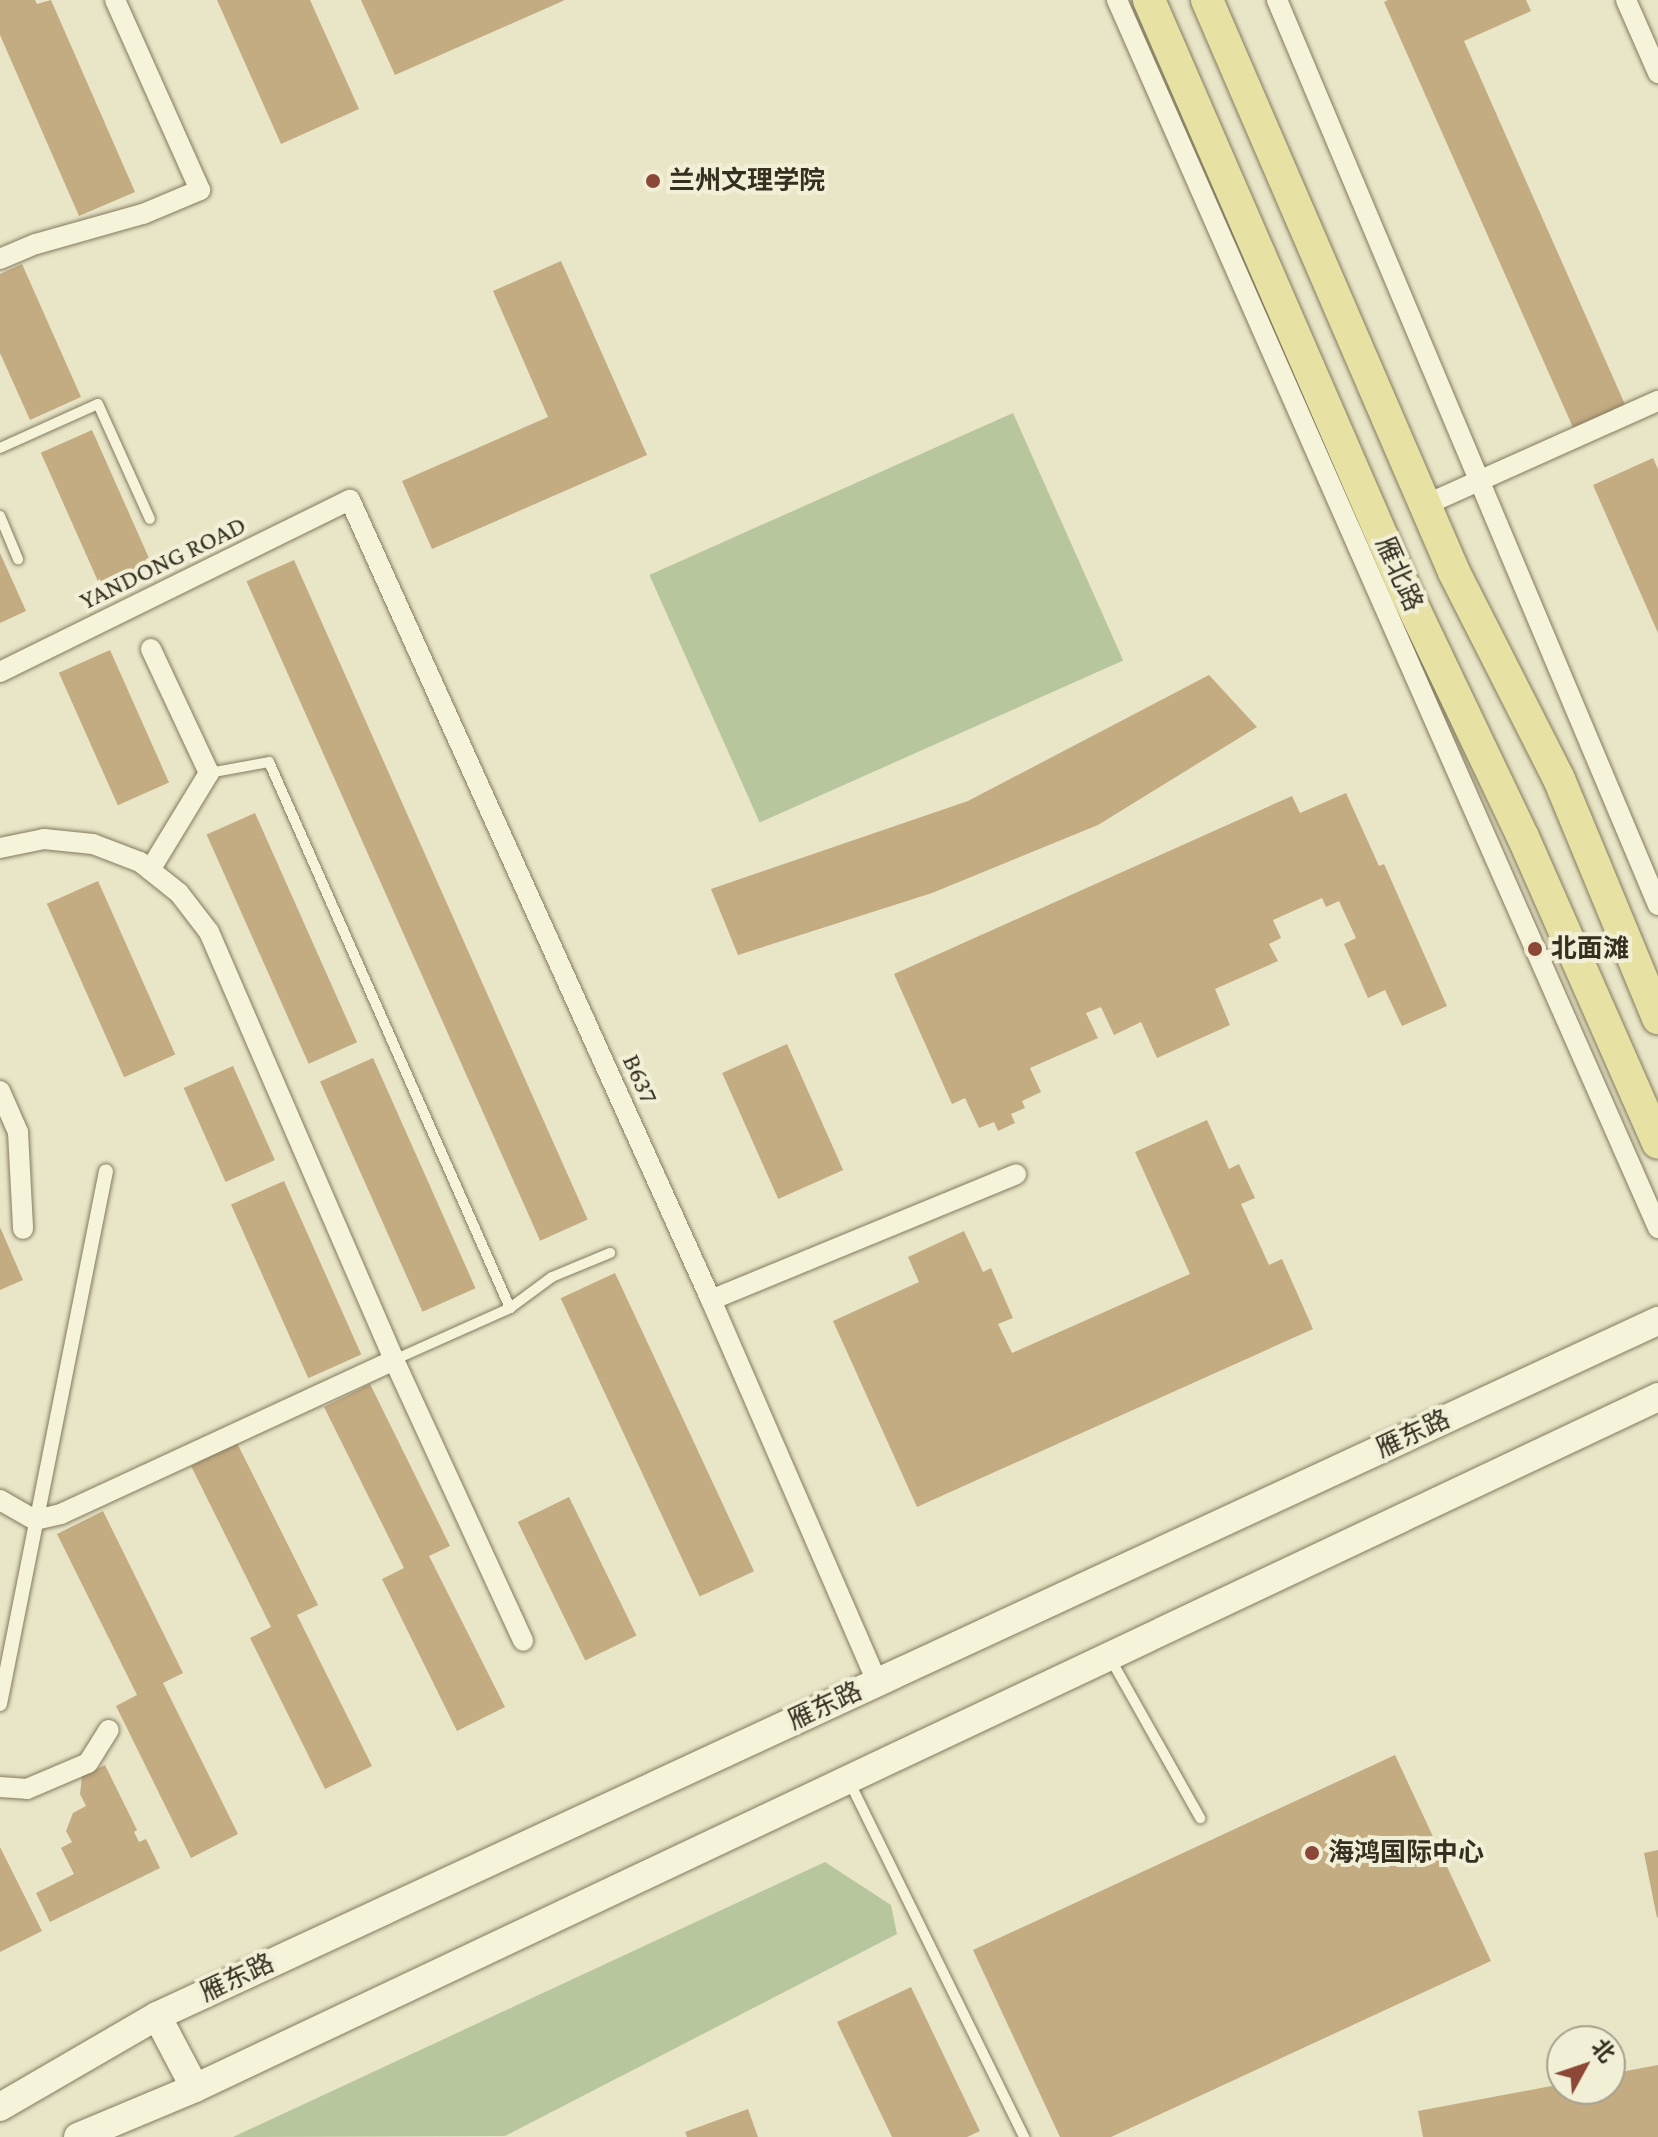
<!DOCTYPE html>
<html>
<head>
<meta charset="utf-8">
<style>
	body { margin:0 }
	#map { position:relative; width:1658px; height:2137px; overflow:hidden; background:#e9e6c8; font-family:"Crimson Pro","Noto Sans SC",serif }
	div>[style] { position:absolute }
	.green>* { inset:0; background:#b8c69d; transform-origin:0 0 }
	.building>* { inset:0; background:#c3ab82; transform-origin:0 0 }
	.roads { filter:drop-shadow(0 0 2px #837a5f) drop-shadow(0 0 2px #837a5f) }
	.service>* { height:10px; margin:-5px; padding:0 5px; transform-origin:5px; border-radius:5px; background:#f5f3da }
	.pedestrian>* { height:14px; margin:-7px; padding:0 7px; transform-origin:7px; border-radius:7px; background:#f5f3da }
	.minor>* { height:20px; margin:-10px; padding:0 10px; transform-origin:10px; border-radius:10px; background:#f5f3da }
	.secondary>* { height:28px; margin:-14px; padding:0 14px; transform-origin:14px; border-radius:14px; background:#f5f3da }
	.primary>* { height:32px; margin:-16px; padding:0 16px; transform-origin:16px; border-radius:16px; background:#e7e1a4 }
	.dots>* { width:22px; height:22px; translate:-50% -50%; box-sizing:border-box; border:4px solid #f1efd6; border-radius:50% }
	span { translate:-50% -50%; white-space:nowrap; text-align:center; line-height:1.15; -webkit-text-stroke:8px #f1efd6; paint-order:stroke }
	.poi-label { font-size:26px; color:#352f21; font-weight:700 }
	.left { translate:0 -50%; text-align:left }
	.street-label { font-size:26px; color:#352f21 }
	.north { position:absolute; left:1546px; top:2025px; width:80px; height:80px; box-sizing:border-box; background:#f1efd6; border:2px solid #a6a28e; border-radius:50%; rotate:50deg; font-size:22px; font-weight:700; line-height:32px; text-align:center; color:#352f21 }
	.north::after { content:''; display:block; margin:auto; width:28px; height:36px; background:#8b4836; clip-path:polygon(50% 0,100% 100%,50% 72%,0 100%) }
</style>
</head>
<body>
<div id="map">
	<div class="green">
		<div style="left:1013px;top:413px;width:271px;height:398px;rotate:66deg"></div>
		<div style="clip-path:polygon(825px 1862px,891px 1905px,897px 1934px,505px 2136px,233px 2137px)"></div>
	</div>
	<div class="building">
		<div style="clip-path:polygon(0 0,35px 0,37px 4px,51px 0,135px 192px,79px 216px,0 35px)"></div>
		<div style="clip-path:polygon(217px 0,310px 0,359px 109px,281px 144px)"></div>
		<div style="clip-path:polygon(361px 0,565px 0,395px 75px)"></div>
		<div style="clip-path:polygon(1388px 0,1526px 0,1531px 11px,1464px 41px,1627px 409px,1575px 432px,1384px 2px)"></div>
		<div style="clip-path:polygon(561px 261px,647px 455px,432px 549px,402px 481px,548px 417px,493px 291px)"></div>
		<div style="clip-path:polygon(22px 264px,81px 397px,30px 420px,0 353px,0 274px)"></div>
		<div style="left:92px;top:430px;width:146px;height:56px;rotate:66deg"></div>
		<div style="clip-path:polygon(1653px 458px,1658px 469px,1658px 633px,1593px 485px)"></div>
		<div style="clip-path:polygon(0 553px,26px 611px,0 623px)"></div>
		<div style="left:294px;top:560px;width:722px;height:52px;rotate:66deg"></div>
		<div style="left:110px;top:650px;width:145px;height:56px;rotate:66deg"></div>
		<div style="clip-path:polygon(1209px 675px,1257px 727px,1098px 825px,932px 893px,738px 955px,711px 889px,968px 801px)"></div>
		<div style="clip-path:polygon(1346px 793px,1379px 866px,1384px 864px,1447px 1006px,1402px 1026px,1385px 990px,1368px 998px,1344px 944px,1356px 938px,1339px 901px,1326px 907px,1322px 898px,1273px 920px,1281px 938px,1269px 944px,1278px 961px,1215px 989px,1230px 1025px,1157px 1058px,1141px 1022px,1114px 1035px,1101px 1007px,1086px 1013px,1098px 1038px,1030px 1068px,1041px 1092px,1022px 1101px,1025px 1108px,1011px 1114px,1015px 1123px,998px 1131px,994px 1122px,979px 1128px,965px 1098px,952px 1104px,894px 974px,1292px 796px,1300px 813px)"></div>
		<div style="left:255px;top:813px;width:251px;height:53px;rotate:66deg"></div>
		<div style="left:98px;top:881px;width:190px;height:56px;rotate:66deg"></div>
		<div style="left:787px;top:1044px;width:138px;height:71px;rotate:66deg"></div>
		<div style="left:373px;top:1058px;width:252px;height:58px;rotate:66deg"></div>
		<div style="left:233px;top:1066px;width:103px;height:54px;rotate:66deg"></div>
		<div style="clip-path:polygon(1207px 1120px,1229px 1169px,1239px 1164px,1255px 1198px,1241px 1204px,1269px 1265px,1282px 1259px,1313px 1329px,917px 1507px,833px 1321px,919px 1282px,908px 1257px,964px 1231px,983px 1272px,991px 1268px,1013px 1318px,998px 1324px,1012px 1353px,1190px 1274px,1135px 1152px)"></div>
		<div style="left:284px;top:1181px;width:190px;height:58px;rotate:66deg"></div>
		<div style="clip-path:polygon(0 1227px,23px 1280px,0 1290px)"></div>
		<div style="left:615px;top:1273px;width:329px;height:60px;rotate:65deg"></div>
		<div style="clip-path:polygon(370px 1384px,450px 1546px,429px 1556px,505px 1707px,457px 1731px,382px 1579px,404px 1568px,324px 1407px)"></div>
		<div style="clip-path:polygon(237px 1443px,318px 1605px,297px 1615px,372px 1766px,325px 1789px,250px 1638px,271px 1627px,191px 1466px)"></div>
		<div style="left:569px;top:1497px;width:154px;height:57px;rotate:64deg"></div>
		<div style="clip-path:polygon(103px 1511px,183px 1673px,163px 1683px,238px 1834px,191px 1858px,116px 1706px,137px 1695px,57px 1534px)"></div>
		<div style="clip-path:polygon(1395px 1755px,1491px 1961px,1111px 2137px,1060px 2137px,973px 1950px)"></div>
		<div style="clip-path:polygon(105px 1765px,137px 1830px,134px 1832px,139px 1842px,146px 1839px,160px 1868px,50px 1922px,36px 1893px,74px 1874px,61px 1848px,72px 1842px,66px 1831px,73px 1813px,86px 1806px,80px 1794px,82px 1776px)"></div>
		<div style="clip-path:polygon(0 1847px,42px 1931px,0 1952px)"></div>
		<div style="clip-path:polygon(1658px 1850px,1658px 1917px,1657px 1918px,1644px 1853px)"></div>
		<div style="clip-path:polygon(911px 1987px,980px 2131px,967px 2137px,892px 2137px,837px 2022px)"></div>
		<div style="clip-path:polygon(1658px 2065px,1658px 2137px,1423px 2137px,1418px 2111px,1562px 2084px,1562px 2089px,1610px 2089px,1610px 2074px)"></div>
		<div style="clip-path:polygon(748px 2109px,758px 2137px,687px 2137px,685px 2132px)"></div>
	</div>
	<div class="roads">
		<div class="service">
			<div style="left:0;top:448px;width:107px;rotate:-24.2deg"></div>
			<div style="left:98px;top:404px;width:126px;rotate:65.7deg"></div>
			<div style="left:0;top:516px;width:47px;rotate:67.3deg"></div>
			<div style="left:209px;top:773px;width:61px;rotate:-10.4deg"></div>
			<div style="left:269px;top:762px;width:597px;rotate:66.18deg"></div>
			<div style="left:510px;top:1308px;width:52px;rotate:-36.4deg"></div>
			<div style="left:552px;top:1277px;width:63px;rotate:-22.5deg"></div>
			<div style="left:394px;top:1360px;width:127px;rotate:-24.1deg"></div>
			<div style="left:1110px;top:1658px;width:184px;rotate:60.6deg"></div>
			<div style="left:849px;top:1781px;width:397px;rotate:63.8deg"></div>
		</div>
		<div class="pedestrian">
			<div style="left:0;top:1704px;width:543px;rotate:-78.75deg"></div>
		</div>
		<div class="minor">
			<div style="left:1117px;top:0;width:1342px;rotate:66.22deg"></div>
			<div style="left:1277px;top:0;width:982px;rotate:67.17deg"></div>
			<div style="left:1626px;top:0;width:80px;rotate:66.3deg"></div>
			<div style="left:0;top:259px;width:39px;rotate:-23deg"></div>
			<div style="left:36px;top:244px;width:111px;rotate:-15.7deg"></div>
			<div style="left:143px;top:214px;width:62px;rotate:-22.8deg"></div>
			<div style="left:200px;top:190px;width:208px;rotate:-114.1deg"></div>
			<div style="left:1425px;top:505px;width:255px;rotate:-24.1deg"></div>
			<div style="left:0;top:672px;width:390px;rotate:-26.2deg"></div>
			<div style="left:350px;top:500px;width:878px;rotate:65.71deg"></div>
			<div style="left:711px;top:1300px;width:417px;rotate:66.5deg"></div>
			<div style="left:0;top:848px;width:45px;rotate:-11.6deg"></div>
			<div style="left:44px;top:839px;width:49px;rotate:5.8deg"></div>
			<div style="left:93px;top:844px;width:50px;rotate:21deg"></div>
			<div style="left:140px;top:862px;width:50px;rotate:38.5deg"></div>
			<div style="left:179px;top:893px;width:49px;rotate:52.4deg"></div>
			<div style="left:209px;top:932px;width:466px;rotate:66.6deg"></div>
			<div style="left:394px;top:1360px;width:309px;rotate:65.3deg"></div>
			<div style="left:150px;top:870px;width:114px;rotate:-58.7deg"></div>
			<div style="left:209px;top:773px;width:137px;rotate:-115.1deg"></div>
			<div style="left:0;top:1091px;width:45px;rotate:66.3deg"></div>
			<div style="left:18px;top:1132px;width:97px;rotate:87deg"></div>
			<div style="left:711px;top:1300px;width:330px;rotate:-22.4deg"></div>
			<div style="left:0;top:1500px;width:40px;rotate:29.7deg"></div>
			<div style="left:35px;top:1520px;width:27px;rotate:-13deg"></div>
			<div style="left:61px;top:1514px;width:367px;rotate:-24.8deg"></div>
			<div style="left:0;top:1787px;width:27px;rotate:4deg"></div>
			<div style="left:27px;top:1789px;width:66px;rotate:-23.1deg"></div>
			<div style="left:88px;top:1763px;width:39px;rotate:-58deg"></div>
		</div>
		<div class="secondary">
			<div style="left:157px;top:2016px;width:81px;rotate:62.2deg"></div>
			<div style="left:0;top:2107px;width:181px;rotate:-30.1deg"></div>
			<div style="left:157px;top:2016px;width:1654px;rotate:-24.85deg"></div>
			<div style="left:78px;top:2137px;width:127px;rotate:-22.7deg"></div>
			<div style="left:195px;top:2088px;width:1618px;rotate:-25.28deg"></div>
		</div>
		<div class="primary">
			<div style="left:1149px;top:0;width:650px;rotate:66.51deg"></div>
			<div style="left:1408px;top:596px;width:267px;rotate:64.5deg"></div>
			<div style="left:1523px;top:837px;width:334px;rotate:66.2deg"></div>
			<div style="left:1207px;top:0;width:623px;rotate:66.64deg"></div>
			<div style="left:1454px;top:572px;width:232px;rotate:63.1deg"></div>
			<div style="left:1559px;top:779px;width:259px;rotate:67.5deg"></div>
		</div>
	</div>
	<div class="dots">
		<div style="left:653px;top:181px;background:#8b4836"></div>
		<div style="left:1535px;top:949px;background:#8b4836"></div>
		<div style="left:1312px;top:1853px;background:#8b4836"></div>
	</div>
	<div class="poi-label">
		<span class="left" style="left:669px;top:181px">兰州文理学院</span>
		<span class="left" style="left:1551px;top:949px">北面滩</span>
		<span class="left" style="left:1328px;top:1853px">海鸿国际中心</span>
	</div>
	<div class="street-label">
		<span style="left:163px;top:563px;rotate:-26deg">YANDONG ROAD</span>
		<span style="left:1399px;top:574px;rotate:66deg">雁北路</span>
		<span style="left:640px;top:1079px;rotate:66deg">B637</span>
		<span style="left:1413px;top:1434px;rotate:-25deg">雁东路</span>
		<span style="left:825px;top:1706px;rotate:-25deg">雁东路</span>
		<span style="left:237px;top:1978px;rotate:-25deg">雁东路</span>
	</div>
	<div class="north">北</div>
</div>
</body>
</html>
